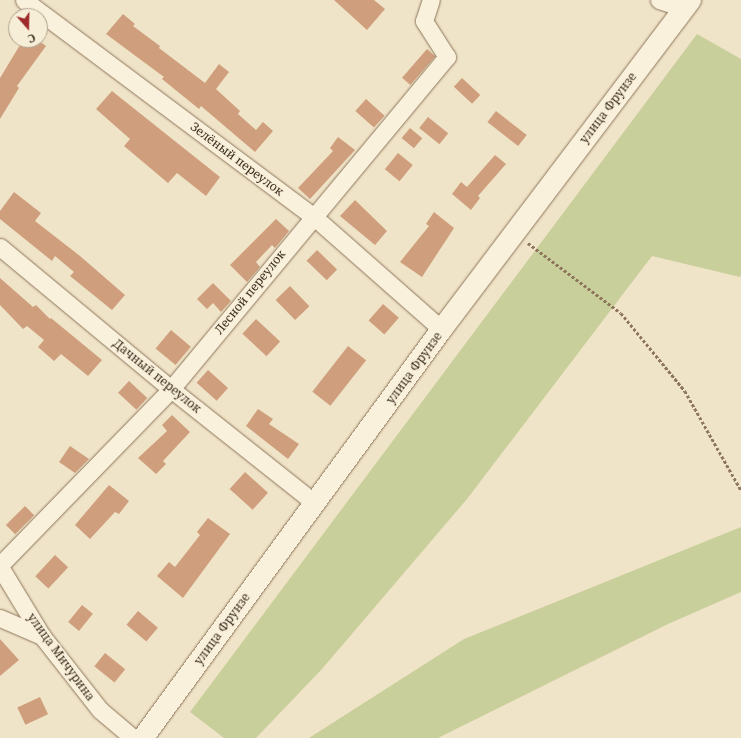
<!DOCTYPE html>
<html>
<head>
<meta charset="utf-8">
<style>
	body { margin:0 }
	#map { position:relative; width:741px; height:738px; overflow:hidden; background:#f0e4c8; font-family:"Noto Serif",serif }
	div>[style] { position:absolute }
	.green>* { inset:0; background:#c9cf9b }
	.building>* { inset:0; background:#cf9f7d; transform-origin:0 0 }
	.path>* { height:2.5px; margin-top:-1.25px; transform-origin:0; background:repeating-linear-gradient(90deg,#8d765c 0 3px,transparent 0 5px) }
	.roads { filter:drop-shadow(0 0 1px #8d765c) drop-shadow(0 0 1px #8d765c) }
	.minor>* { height:17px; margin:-8.5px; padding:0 8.5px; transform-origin:8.5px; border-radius:8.5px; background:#faf1dc }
	.tertiary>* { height:21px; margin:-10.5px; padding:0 10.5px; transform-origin:10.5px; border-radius:10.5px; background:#faf1dc }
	span { translate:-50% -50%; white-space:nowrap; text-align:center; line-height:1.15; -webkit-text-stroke:3px #f7eed8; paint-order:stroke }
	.street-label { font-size:12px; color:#3d2e20 }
	.north { position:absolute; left:8px; top:8px; width:40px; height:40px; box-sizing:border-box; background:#f7eed8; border:1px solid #ada18e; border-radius:50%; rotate:160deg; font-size:11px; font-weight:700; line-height:16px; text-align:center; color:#3d2e20 }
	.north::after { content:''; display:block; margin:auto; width:14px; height:18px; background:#9e2a2b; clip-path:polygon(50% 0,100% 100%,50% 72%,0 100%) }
</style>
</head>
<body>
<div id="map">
	<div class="green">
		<div style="clip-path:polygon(697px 34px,741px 59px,741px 275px,740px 277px,652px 256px,467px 499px,322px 669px,256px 738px,224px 738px,190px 712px)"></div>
		<div style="clip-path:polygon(741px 527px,741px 592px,668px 624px,438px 738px,309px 738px,464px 639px)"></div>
	</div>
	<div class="building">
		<div style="clip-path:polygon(334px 0,374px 0,385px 9px,367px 30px)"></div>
		<div style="clip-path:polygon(123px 14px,135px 24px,133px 26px,160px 46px,159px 48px,205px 83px,219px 64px,229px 72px,216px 89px,240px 111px,238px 114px,256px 130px,263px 122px,273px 131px,255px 152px,201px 106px,199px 109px,162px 79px,164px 77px,106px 34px)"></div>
		<div style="clip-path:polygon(23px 40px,38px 40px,46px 46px,17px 86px,19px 88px,0 119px,0 78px)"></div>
		<div style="left:427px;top:49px;width:11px;height:38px;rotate:41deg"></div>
		<div style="left:462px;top:78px;width:25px;height:12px;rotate:43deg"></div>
		<div style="clip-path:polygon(112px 91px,220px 177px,206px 196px,177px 173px,168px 183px,124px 146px,130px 139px,96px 109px)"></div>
		<div style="left:366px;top:99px;width:25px;height:16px;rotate:42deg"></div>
		<div style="left:496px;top:111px;width:39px;height:14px;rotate:38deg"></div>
		<div style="left:428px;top:117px;width:26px;height:14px;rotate:39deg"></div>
		<div style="left:410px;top:128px;width:16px;height:13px;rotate:40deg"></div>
		<div style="clip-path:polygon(338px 137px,355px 150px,310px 199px,298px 188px,333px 151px,330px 148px)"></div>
		<div style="left:398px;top:153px;width:19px;height:21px;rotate:39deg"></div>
		<div style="clip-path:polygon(495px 155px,506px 164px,478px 196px,480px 198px,471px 210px,452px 194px,461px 182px,467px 187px)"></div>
		<div style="clip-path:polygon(14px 192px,41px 213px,35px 221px,80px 256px,125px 295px,112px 310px,70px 276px,74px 272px,55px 256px,52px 261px,0 219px,0 211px)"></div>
		<div style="clip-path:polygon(355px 200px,387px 231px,375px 245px,340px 216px)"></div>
		<div style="clip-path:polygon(434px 212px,454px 228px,422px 277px,400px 262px,429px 226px,426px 224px)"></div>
		<div style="clip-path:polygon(276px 219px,289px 231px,275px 248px,272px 245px,256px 262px,260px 267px,247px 282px,230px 265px)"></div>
		<div style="left:317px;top:250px;width:28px;height:15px;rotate:44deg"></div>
		<div style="clip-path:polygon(0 278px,33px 307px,36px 305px,50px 319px,51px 318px,102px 360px,88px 376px,61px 354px,54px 361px,38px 347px,44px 340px,27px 326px,23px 329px,0 305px)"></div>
		<div style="clip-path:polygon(213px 283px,231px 301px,221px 312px,213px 303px,207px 309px,197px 299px)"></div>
		<div style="left:290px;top:286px;width:28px;height:20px;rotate:46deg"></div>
		<div style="left:383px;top:304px;width:21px;height:22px;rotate:41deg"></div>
		<div style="left:256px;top:319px;width:33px;height:20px;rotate:43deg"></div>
		<div style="left:171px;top:330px;width:26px;height:24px;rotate:40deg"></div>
		<div style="left:348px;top:346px;width:23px;height:58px;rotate:38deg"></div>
		<div style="left:208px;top:370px;width:27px;height:17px;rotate:42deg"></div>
		<div style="left:129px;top:381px;width:25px;height:16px;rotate:43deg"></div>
		<div style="clip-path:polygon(258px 409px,273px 419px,269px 424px,299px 444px,288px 459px,246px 426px)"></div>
		<div style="clip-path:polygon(172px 415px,190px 432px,163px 461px,166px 464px,156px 474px,138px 458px,167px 431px,162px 425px)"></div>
		<div style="clip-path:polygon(70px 446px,89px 459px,75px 473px,59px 462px)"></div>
		<div style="left:245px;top:472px;width:31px;height:23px;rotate:42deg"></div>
		<div style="clip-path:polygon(109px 485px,129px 501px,119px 514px,115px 512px,90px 539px,75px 525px)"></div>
		<div style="left:25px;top:506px;width:13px;height:27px;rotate:45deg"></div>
		<div style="clip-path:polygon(208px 518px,230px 534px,183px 598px,157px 576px,169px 562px,175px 567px,200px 535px,197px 532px)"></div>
		<div style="left:55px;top:555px;width:18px;height:29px;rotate:43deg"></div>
		<div style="left:82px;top:605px;width:14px;height:22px;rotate:39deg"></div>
		<div style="left:138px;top:611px;width:26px;height:18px;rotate:40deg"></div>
		<div style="clip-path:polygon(0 639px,19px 660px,0 676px)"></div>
		<div style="left:105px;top:653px;width:26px;height:17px;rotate:39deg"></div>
		<div style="left:40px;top:697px;width:19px;height:25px;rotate:65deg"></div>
	</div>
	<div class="path">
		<div style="left:528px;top:243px;width:116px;rotate:37deg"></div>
		<div style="left:621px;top:313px;width:101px;rotate:50.6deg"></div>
		<div style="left:685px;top:391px;width:114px;rotate:60.5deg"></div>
	</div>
	<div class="roads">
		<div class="minor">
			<div style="left:24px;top:0;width:361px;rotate:36.8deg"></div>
			<div style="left:313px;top:216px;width:171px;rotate:41.4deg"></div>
			<div style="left:659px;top:0;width:26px;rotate:18deg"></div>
			<div style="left:0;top:247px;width:222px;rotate:39.7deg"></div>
			<div style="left:171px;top:389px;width:184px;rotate:38.4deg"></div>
			<div style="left:0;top:565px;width:245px;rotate:-45.8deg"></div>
			<div style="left:171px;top:389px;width:432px;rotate:-50.3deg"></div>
			<div style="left:447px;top:57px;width:43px;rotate:-122.6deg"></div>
			<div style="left:424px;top:21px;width:22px;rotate:-72deg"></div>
			<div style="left:0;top:567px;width:81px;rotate:58.7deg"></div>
			<div style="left:42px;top:636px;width:94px;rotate:51.9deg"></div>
			<div style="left:100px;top:710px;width:43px;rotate:40.3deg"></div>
			<div style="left:0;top:618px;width:46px;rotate:23.2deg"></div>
		</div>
		<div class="tertiary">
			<div style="left:142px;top:738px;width:507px;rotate:-53.83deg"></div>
			<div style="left:441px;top:329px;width:413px;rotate:-52.9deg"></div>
		</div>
	</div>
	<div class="street-label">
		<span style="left:608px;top:108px;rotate:-53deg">улица Фрунзе</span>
		<span style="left:237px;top:159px;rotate:37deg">Зелёный переулок</span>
		<span style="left:250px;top:292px;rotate:-51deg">Лесной переулок</span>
		<span style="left:414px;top:368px;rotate:-54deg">улица Фрунзе</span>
		<span style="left:157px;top:376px;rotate:39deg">Дачный переулок</span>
		<span style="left:222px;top:629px;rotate:-54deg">улица Фрунзе</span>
		<span style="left:61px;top:657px;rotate:54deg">улица Мичурина</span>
	</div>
	<div class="north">С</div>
</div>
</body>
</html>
